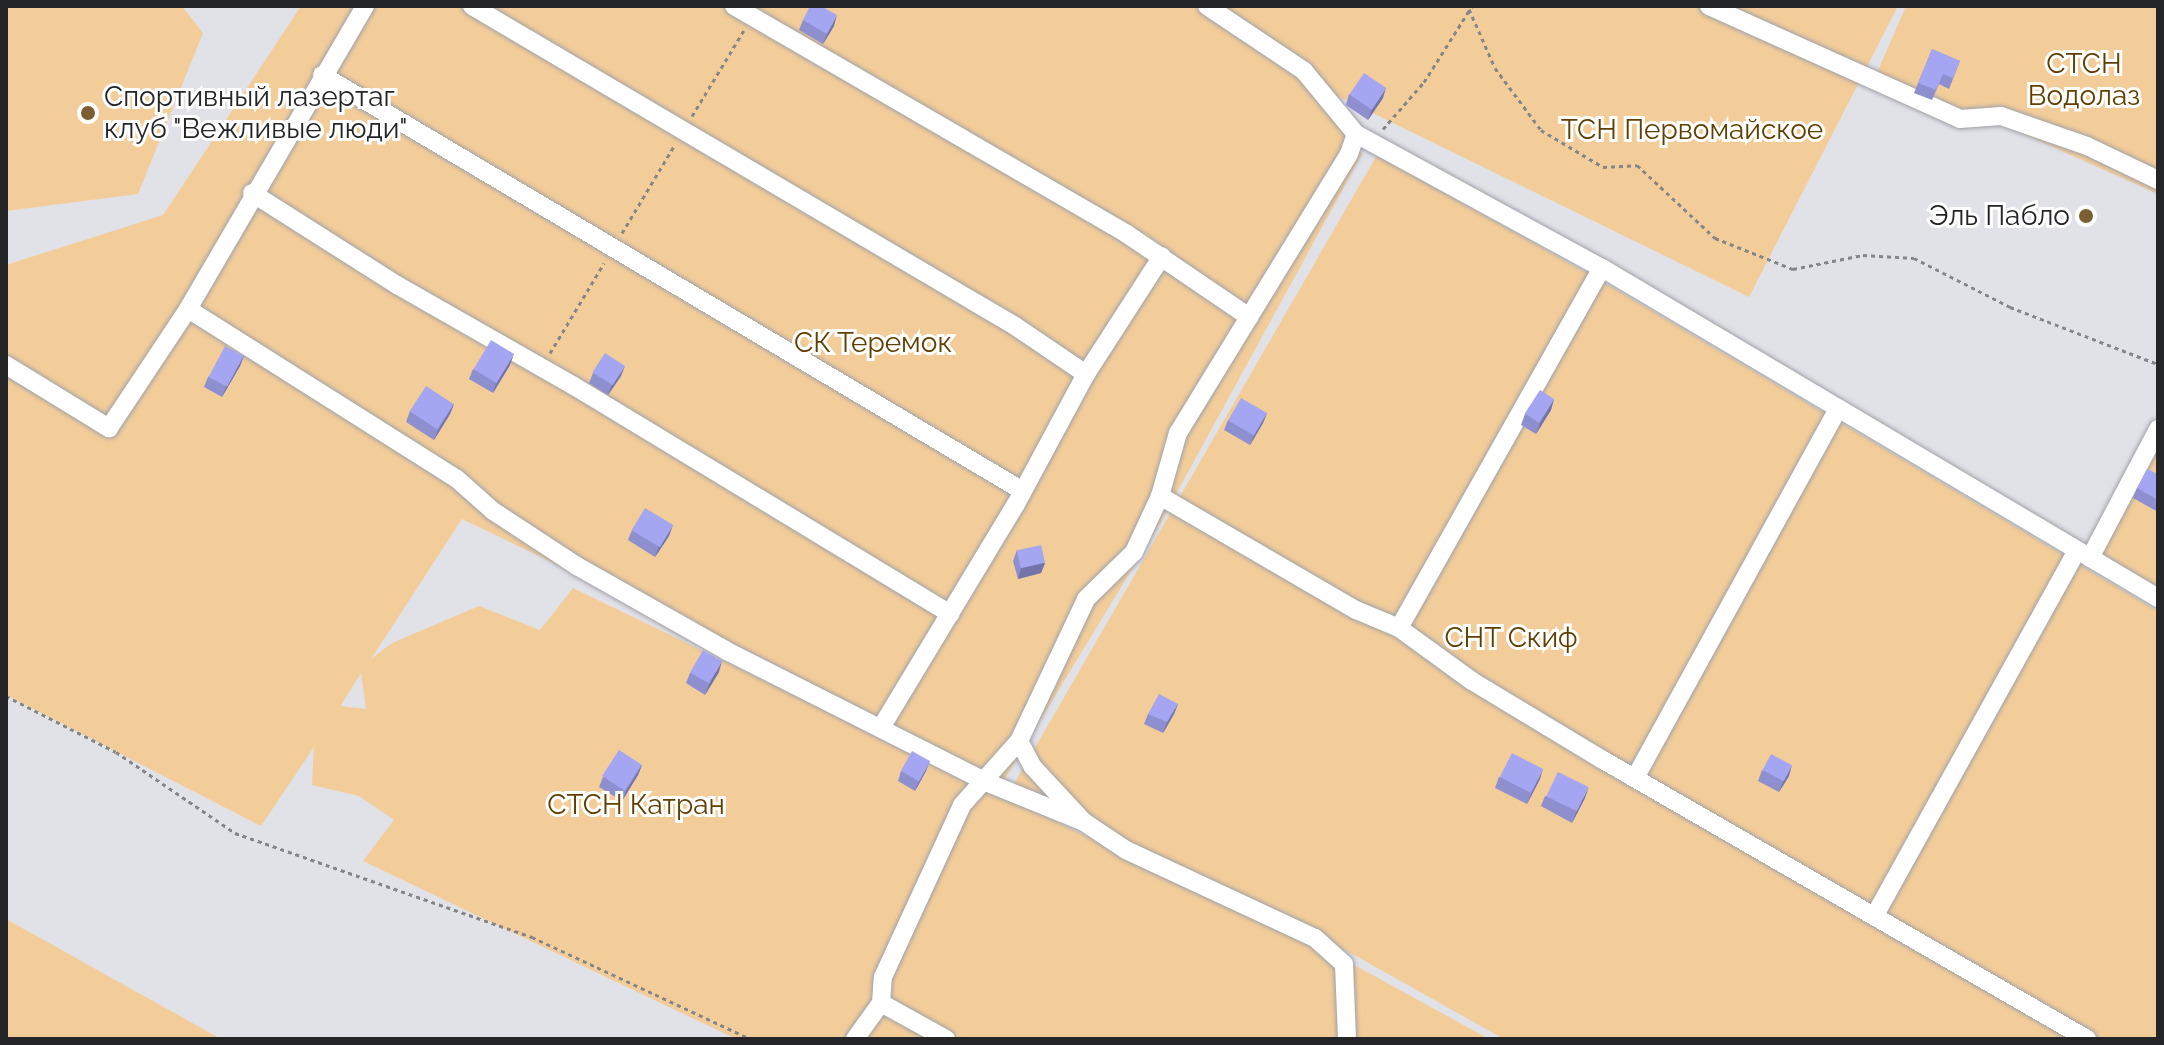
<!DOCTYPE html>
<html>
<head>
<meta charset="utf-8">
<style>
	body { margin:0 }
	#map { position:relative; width:2164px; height:1045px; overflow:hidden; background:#e1e1e8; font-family:Raleway,sans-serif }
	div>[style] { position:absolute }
	.green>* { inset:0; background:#f3cd99 }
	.path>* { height:3px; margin-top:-1.5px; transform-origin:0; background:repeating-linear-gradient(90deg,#85868a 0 4px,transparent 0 8px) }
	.roads { filter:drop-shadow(0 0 2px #a0a1a7) drop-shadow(0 0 2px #a0a1a7) }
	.minor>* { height:18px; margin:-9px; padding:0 9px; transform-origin:9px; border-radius:9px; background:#fff }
	.wall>* { inset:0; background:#8d8fcf }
	.shaded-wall>* { inset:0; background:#7374a9 }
	.building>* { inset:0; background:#a4a6f1; transform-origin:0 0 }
	.dots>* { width:22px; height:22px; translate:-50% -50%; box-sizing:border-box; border:4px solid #fff; border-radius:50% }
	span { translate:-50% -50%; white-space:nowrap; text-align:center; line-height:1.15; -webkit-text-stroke:6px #fff; paint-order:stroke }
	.park-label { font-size:28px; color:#603f01 }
	.poi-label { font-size:28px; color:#242527 }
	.left { translate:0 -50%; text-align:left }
	.right { translate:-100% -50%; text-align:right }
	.frame { position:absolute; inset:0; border:8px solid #242527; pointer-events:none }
</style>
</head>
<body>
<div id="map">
	<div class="green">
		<div style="clip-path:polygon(6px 6px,182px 6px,203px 33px,138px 194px,6px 211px)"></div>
		<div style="clip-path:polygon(evenodd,301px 6px,1898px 6px,1749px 297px,1301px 78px,1362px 154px,1163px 518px,1004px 780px,462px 519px,371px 659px,392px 643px,479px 606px,540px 630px,573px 588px,1360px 968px,1489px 1039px,736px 1039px,363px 861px,394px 820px,359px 796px,312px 785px,314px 747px,261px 826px,6px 695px,6px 265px,163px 215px,301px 6px,361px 673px,366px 709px,341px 706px,341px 705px,361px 673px)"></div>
		<div style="clip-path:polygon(1906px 6px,2158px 6px,2158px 194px,1999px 123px,1962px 129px,1870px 89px)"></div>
		<div style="clip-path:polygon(1377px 155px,1612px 287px,2158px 611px,2158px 1039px,1504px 1039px,1356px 956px,1014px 784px)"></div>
		<div style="clip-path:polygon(2158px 447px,2158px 589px,2101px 555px)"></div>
		<div style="clip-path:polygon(6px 919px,221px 1039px,6px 1039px)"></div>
	</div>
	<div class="path">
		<div style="left:1469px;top:9px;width:64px;rotate:66.2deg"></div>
		<div style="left:1495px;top:68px;width:77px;rotate:53.4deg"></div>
		<div style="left:1541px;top:130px;width:72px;rotate:30.8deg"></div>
		<div style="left:1603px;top:167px;width:34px;rotate:-3deg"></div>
		<div style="left:1637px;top:165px;width:107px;rotate:43.1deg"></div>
		<div style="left:1715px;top:238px;width:84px;rotate:21.7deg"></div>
		<div style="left:1793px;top:269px;width:71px;rotate:-11.3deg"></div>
		<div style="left:1863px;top:255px;width:51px;rotate:3.4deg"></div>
		<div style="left:1914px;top:258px;width:108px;rotate:27deg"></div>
		<div style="left:2010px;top:307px;width:159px;rotate:21.1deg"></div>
		<div style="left:692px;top:116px;width:100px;rotate:-58.8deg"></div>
		<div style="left:1383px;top:129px;width:62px;rotate:-48.9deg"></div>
		<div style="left:1424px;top:82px;width:90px;rotate:-57.7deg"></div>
		<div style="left:622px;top:233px;width:101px;rotate:-59.1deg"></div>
		<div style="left:550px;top:353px;width:105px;rotate:-59deg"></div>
		<div style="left:6px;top:696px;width:123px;rotate:27deg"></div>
		<div style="left:116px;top:752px;width:144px;rotate:34.2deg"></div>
		<div style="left:235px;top:833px;width:315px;rotate:19.3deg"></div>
		<div style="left:532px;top:937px;width:242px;rotate:25deg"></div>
	</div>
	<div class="roads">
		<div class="minor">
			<div style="left:472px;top:6px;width:630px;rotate:30.51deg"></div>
			<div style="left:1015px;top:326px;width:86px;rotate:34.1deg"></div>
			<div style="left:734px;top:6px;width:454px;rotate:30.1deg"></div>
			<div style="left:1127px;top:234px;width:148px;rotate:34.2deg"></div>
			<div style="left:1207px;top:6px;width:117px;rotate:33.8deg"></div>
			<div style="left:1304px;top:71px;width:82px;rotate:50.5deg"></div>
			<div style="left:1356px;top:134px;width:280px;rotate:28.6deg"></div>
			<div style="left:1602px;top:268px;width:647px;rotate:30.69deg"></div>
			<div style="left:1709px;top:6px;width:275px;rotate:24.2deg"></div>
			<div style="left:1960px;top:119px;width:41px;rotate:-4.2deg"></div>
			<div style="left:2001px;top:116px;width:91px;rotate:19.2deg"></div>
			<div style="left:2087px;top:146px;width:79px;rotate:25.6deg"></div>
			<div style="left:322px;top:75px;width:815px;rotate:30.69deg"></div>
			<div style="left:252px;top:193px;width:172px;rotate:32.4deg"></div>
			<div style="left:397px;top:285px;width:204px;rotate:29.7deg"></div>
			<div style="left:574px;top:386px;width:440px;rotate:31.2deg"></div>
			<div style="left:188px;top:309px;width:318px;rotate:32.3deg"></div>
			<div style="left:457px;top:479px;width:48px;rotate:41.6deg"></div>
			<div style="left:493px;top:511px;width:100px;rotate:33.2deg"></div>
			<div style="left:577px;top:566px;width:172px;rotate:29.5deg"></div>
			<div style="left:727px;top:651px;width:290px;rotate:26.8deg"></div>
			<div style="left:986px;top:782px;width:106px;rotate:22.2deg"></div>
			<div style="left:6px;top:365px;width:121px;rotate:31.5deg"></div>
			<div style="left:109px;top:428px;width:143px;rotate:-56.4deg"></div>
			<div style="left:188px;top:309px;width:351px;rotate:-59.7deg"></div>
			<div style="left:1160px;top:496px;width:227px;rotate:30.2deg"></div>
			<div style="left:1356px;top:610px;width:47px;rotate:22.7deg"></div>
			<div style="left:1399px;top:628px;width:90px;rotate:36deg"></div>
			<div style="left:1472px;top:681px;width:153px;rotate:31.1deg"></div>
			<div style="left:1603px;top:760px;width:559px;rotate:29.96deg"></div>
			<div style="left:2090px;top:558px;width:146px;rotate:-62.2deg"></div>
			<div style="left:1399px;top:628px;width:413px;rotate:-60.6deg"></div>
			<div style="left:882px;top:726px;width:259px;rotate:-58.9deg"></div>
			<div style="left:1016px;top:504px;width:148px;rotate:-61.7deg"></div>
			<div style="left:1086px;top:374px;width:140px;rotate:-57.2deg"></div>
			<div style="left:1019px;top:741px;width:30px;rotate:62deg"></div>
			<div style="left:1033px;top:767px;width:75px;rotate:47.2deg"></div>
			<div style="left:1084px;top:822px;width:50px;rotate:33.7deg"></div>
			<div style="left:1126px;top:850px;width:208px;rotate:25deg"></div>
			<div style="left:1315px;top:938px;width:39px;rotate:42deg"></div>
			<div style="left:1344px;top:964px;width:75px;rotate:87.7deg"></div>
			<div style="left:1635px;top:778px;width:422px;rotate:-61.2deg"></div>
			<div style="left:1875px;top:915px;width:417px;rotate:-61deg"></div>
			<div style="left:855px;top:1039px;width:44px;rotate:-54.2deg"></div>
			<div style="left:946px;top:1039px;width:74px;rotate:-151deg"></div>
			<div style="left:881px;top:1003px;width:26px;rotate:-86deg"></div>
			<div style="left:883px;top:977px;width:189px;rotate:-65.3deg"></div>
			<div style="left:962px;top:805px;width:86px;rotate:-48.3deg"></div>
			<div style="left:1019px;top:741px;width:157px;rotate:-64.7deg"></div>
			<div style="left:1086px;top:599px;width:67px;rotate:-44.4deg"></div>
			<div style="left:1134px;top:552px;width:62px;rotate:-65.1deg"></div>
			<div style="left:1160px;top:496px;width:66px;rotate:-74.1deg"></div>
			<div style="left:1178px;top:433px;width:327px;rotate:-58.5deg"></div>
			<div style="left:1349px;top:154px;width:21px;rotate:-71deg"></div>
		</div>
	</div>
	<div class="wall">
		<div style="clip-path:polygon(803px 20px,834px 26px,823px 44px,799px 30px)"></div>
		<div style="clip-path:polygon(1932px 49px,1960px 61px,1949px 89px,1939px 84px,1932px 100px,1914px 93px)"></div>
		<div style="clip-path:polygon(1349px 94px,1383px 98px,1368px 120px,1346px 105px)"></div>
		<div style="clip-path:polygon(244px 356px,240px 366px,222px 397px,204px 387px,208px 377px)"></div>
		<div style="clip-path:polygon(510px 365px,493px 393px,469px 379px,473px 369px)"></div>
		<div style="clip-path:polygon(593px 373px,621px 376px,608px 395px,589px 383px)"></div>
		<div style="clip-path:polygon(1554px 399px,1551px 410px,1536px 434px,1521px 425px,1525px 414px)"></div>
		<div style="clip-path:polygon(454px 404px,450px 414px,434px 440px,406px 422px,410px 411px)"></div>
		<div style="clip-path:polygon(1267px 413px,1263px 423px,1250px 445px,1224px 430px,1228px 420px)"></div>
		<div style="clip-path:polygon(2158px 474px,2158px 512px,2133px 498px,2137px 488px)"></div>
		<div style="clip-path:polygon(632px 530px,669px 536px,655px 557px,628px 540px)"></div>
		<div style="clip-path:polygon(1017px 550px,1045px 563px,1041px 573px,1018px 579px,1013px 561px)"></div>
		<div style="clip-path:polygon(719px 672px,705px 695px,686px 683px,690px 673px)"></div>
		<div style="clip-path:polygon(1178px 704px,1174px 714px,1163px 733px,1144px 724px,1148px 714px)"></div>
		<div style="clip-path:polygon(642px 765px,638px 775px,622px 801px,599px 787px,603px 777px)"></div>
		<div style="clip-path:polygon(1762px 770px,1789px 776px,1779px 792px,1758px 781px)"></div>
		<div style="clip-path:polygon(901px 771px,926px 771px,915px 791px,898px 781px)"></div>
		<div style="clip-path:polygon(1499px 777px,1540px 779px,1527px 804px,1495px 788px)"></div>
		<div style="clip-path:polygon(1545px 796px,1585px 798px,1572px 823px,1541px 806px)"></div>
	</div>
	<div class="shaded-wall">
		<div style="clip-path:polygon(837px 15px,834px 26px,823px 44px,827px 34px)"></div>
		<div style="clip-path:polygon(1386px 88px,1383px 98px,1368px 120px,1372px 109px)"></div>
		<div style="clip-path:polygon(514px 354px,510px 365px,493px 393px,496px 383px)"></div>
		<div style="clip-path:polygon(244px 356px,240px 366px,222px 397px,226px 387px)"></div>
		<div style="clip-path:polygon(625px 366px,621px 376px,608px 395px,612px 385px)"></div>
		<div style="clip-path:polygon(1554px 399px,1551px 410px,1536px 434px,1540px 423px)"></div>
		<div style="clip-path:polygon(454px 404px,450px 414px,434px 440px,438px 430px)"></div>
		<div style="clip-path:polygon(1267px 413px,1263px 423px,1250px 445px,1254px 435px)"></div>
		<div style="clip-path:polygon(673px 525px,669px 536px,655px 557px,659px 546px)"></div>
		<div style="clip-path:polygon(1045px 563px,1041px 573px,1018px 579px,1021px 568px)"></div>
		<div style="clip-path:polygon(722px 661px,719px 672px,705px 695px,709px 684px)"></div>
		<div style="clip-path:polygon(1178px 704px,1174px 714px,1163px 733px,1167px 722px)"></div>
		<div style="clip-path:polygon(930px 761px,926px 771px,915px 791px,919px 781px)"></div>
		<div style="clip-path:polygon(642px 765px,638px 775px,622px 801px,626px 791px)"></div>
		<div style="clip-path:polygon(1792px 765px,1789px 776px,1779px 792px,1783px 782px)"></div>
		<div style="clip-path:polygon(1543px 769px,1540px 779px,1527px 804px,1531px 794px)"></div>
		<div style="clip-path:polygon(1589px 787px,1585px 798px,1572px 823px,1576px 812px)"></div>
	</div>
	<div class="building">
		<div style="clip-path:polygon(810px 6px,821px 6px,837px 15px,827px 34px,803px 20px)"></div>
		<div style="clip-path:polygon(1932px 49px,1960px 61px,1953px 78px,1943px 74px,1936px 90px,1918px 83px)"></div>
		<div style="left:1364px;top:73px;width:27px;height:26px;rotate:34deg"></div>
		<div style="left:491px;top:340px;width:27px;height:34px;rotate:31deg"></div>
		<div style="left:225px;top:346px;width:21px;height:35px;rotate:28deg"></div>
		<div style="left:605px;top:353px;width:24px;height:23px;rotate:33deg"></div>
		<div style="left:426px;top:386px;width:33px;height:30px;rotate:33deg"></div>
		<div style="left:1540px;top:390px;width:17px;height:28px;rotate:33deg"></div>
		<div style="left:1241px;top:398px;width:30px;height:26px;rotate:30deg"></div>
		<div style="clip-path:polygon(2147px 469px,2158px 474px,2158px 500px,2137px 488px)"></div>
		<div style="left:645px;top:508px;width:33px;height:26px;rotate:31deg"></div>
		<div style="left:1041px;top:545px;width:18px;height:25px;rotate:77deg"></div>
		<div style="left:703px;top:650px;width:22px;height:26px;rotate:30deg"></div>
		<div style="clip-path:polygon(1159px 694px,1178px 704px,1167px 722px,1148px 714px)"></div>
		<div style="left:619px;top:750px;width:27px;height:31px;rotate:33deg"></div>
		<div style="left:912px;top:751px;width:21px;height:23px;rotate:29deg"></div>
		<div style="left:1512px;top:753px;width:35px;height:27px;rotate:27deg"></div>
		<div style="left:1771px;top:754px;width:24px;height:18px;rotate:28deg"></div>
		<div style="left:1558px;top:772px;width:34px;height:27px;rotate:26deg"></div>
	</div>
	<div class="dots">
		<div style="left:88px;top:113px;background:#7c5e32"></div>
		<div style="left:2086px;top:216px;background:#7c5e32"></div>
	</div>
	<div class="park-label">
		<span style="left:2084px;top:80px">СТСН<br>Водолаз</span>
		<span style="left:1692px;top:130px">ТСН Первомайское</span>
		<span style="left:873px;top:343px">СК Теремок</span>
		<span style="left:1511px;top:638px">СНТ Скиф</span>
		<span style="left:636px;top:805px">СТСН Катран</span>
	</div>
	<div class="poi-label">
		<span class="left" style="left:104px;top:113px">Спортивный лазертаг<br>клуб "Вежливые люди"</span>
		<span class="right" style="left:2070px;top:216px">Эль Пабло</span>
	</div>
	<div class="frame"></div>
</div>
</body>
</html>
